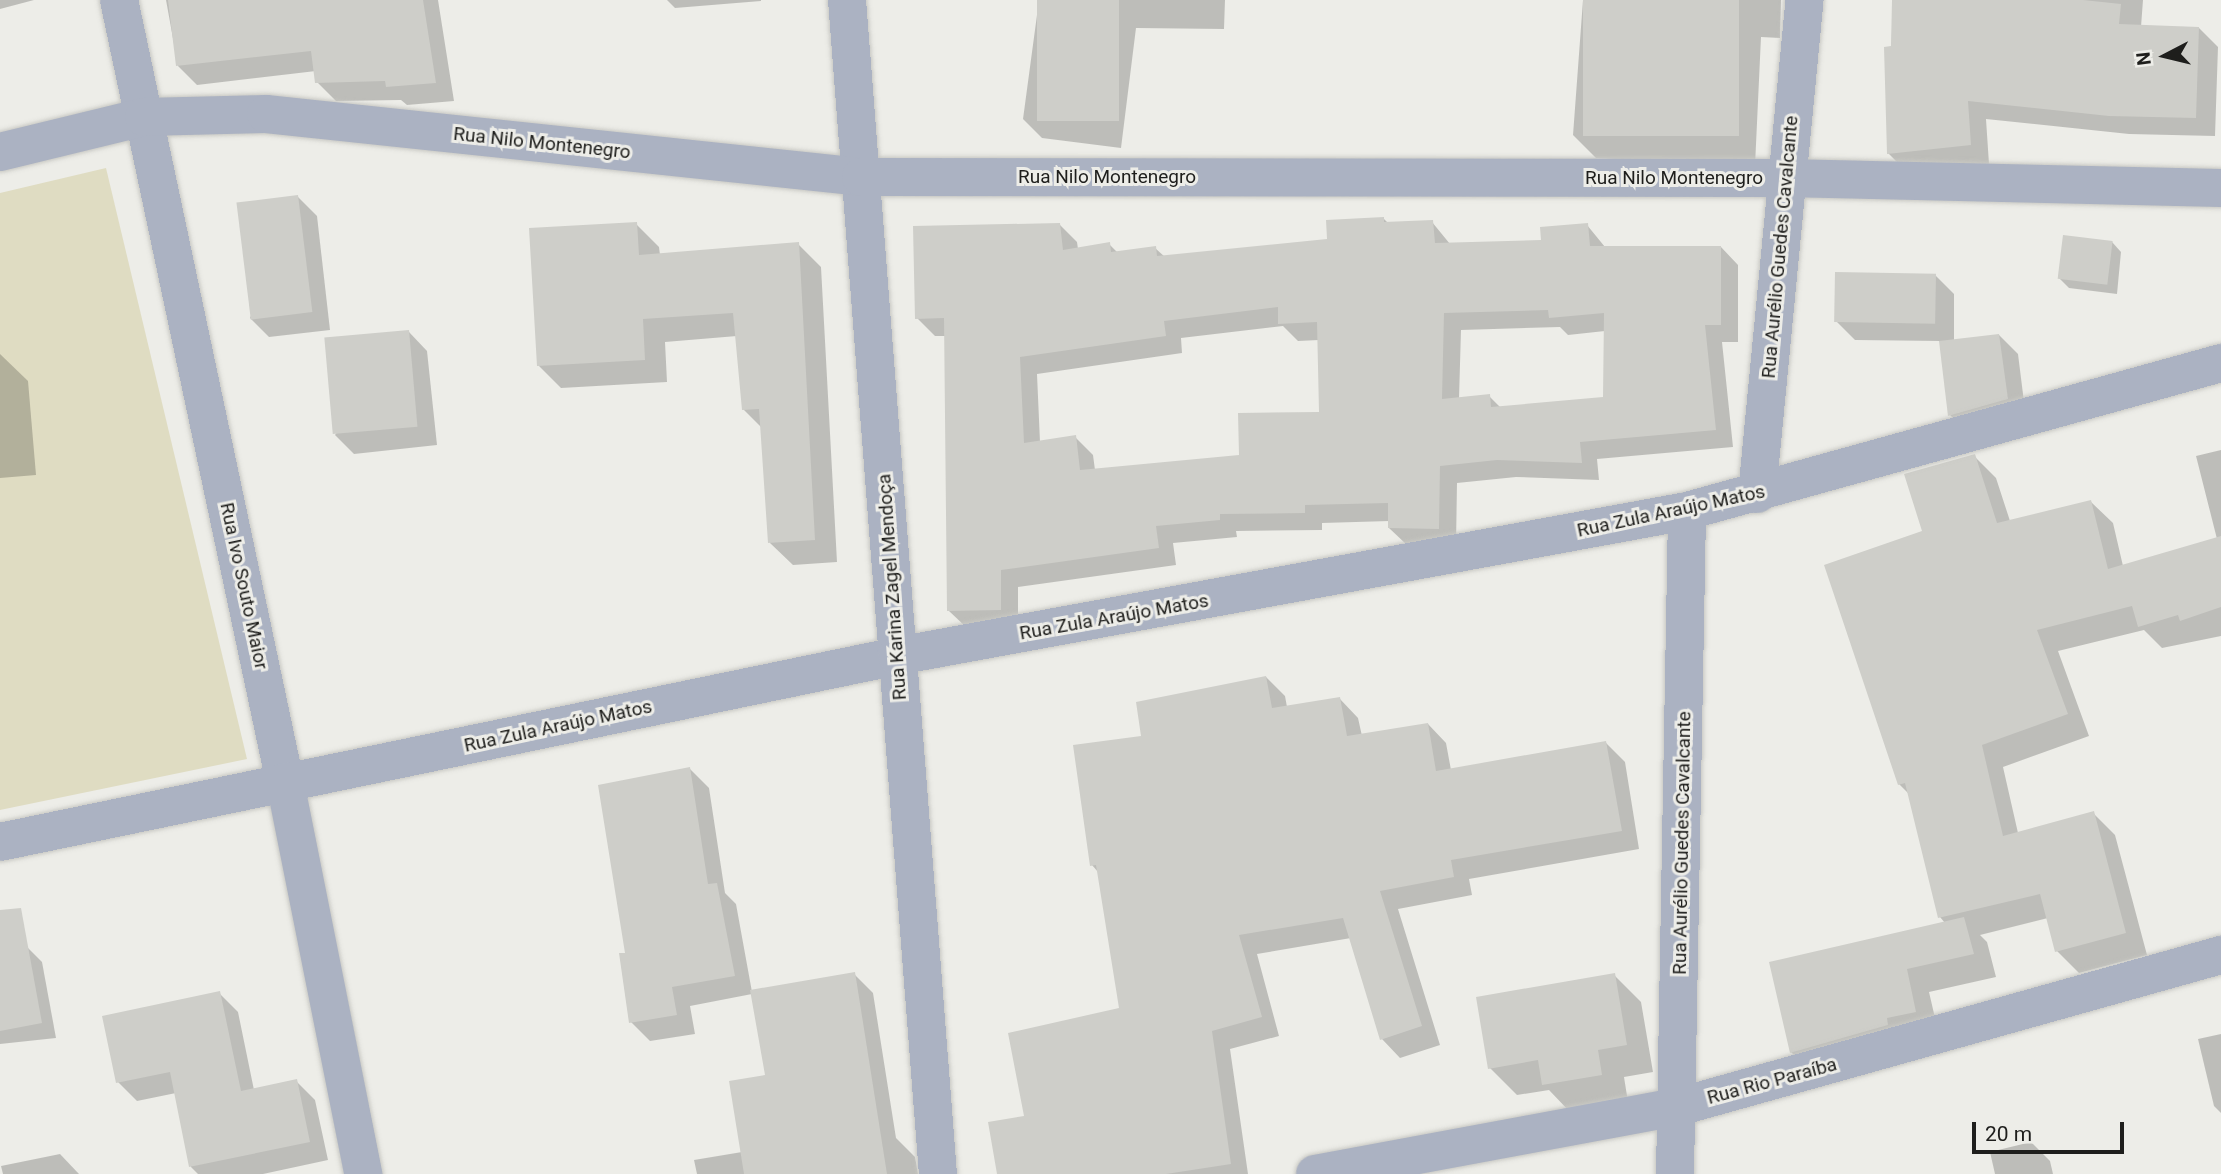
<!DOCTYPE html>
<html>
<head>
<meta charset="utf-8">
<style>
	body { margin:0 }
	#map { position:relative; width:2221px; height:1174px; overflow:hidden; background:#edede8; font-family:Roboto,sans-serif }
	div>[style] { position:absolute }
	.green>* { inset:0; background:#dfdcc2 }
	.shadow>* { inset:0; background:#0003 }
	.building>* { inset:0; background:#cecec9; transform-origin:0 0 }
	.roads { filter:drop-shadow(0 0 2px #c8c8c3) drop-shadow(0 0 2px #c8c8c3) }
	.street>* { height:38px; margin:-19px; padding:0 19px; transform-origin:19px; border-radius:19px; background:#abb2c2 }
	span { translate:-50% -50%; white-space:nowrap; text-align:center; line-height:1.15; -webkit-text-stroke:6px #edede8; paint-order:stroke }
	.street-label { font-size:19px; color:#1e1e1c }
	.north { position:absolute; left:2130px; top:21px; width:70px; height:70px; -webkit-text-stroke:5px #edede8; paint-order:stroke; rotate:263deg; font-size:19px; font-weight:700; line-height:28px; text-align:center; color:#1e1e1c }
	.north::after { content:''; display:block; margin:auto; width:24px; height:32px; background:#1e1e1c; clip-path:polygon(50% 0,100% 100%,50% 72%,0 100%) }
	.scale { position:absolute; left:1972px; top:1122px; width:152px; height:32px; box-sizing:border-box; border:4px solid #1e1e1c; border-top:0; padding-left:9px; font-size:21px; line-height:24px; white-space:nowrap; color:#1e1e1c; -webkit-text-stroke:5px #edede8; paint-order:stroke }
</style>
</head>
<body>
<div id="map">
	<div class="green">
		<div style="clip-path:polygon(106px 168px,247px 759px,0 810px,0 193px)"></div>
	</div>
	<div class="shadow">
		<div style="clip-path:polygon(0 0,34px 0,0 9px)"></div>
		<div style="clip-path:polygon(166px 0,438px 0,454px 101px,407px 105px,401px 100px,336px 101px,317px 82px,316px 71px,197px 85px,178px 66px)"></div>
		<div style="clip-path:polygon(667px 0,761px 0,761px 1px,675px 8px)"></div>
		<div style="clip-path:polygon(1039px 0,1225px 0,1224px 29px,1136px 28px,1121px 148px,1042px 138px,1023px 119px)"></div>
		<div style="clip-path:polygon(1583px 0,1781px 0,1780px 38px,1761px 37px,1755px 166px,1596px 158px,1573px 135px)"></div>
		<div style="clip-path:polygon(1893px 0,2143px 0,2141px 27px,2199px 28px,2218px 47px,2215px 136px,2129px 134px,1986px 119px,1989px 164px,1907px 172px,1888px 153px)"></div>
		<div style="clip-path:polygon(298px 197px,317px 216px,330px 330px,269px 337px,250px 318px)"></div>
		<div style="clip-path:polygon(evenodd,1384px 219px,1388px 223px,1432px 222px,1450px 244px,1543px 242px,1587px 225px,1605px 247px,1721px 247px,1738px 265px,1738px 342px,1722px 342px,1733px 447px,1597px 459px,1599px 480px,1516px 477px,1457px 483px,1456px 546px,1407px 545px,1389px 528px,1390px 521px,1322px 523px,1322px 530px,1236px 531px,1237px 537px,1173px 543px,1176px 565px,1018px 587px,1018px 627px,967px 628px,949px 611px,945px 336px,935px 336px,917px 318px,1059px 224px,1077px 242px,1078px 249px,1109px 244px,1118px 253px,1155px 248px,1165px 257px,1329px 241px,1384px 219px,1283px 326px,1298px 341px,1319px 340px,1321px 414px,1241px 457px,1095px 470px,1093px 455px,1075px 437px,1040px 442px,1037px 374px,1182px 353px,1181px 338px,1283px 326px,1384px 219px,1560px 327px,1568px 335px,1605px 331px,1605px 398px,1501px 408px,1489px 396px,1459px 399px,1461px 330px,1560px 327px)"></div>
		<div style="clip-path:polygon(636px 224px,659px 247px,660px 255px,798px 244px,821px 267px,837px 562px,793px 565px,770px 543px,762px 428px,743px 409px,737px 336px,665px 342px,667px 382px,561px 388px,538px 365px)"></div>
		<div style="clip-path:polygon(2112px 242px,2121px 252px,2117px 294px,2069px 288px,2059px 278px)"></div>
		<div style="clip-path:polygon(1935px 275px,1954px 294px,1954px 341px,1999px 335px,2018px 354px,2026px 418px,1969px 434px,1950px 415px,1941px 341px,1855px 340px,1836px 321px)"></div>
		<div style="clip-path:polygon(409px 332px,427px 351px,437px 445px,354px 454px,335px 435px)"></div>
		<div style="clip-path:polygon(0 354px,28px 381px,36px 475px,0 478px)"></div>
		<div style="clip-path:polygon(2221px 450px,2221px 636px,2162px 648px,2144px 630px,2058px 651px,2089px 736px,2003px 767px,2018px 833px,2093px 813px,2115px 835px,2147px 955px,2079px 973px,2057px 951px,2048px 918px,1980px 935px,1987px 942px,1996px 977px,1929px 992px,1939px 1035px,1815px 1076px,1791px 1052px,1945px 923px,1940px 917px,1910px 795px,1899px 784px,1924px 532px,1974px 456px,1996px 478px,2010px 521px,2091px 502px,2113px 523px,2123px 566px,2217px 539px,2196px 456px)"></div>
		<div style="clip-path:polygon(1266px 677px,1285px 696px,1287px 707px,1340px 699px,1358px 718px,1362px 736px,1428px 724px,1446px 743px,1451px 770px,1606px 743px,1625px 762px,1639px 849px,1469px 879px,1472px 895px,1398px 909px,1440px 1045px,1400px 1058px,1382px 1039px,1351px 938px,1257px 954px,1279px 1036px,1230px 1049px,1248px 1174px,999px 1174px,1026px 1118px,1121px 1010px,1098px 872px,1092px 865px,1143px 737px)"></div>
		<div style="clip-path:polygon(690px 769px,709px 788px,725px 893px,736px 904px,752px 992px,854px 974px,873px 993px,896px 1138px,915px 1157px,918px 1174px,697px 1174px,694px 1160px,742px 1152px,767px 1076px,752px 994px,690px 1006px,695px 1034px,650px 1041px,631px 1022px,627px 954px)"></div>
		<div style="clip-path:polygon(27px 947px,42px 962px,56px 1038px,0 1044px,0 951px)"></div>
		<div style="clip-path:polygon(1614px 975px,1641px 1002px,1653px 1072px,1624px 1077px,1628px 1102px,1570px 1112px,1549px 1090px,1517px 1095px,1490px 1068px)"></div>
		<div style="clip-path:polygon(219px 993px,238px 1012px,254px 1090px,296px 1081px,315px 1100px,328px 1160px,263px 1174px,198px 1174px,191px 1167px,176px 1093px,137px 1101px,118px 1082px)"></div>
		<div style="clip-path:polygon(2221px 1034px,2221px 1113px,2214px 1106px,2198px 1039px)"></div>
		<div style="clip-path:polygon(2031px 1142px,2050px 1161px,2053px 1174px,1995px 1174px,1990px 1152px)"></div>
		<div style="clip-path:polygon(60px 1154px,79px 1174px,3px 1174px,1px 1166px)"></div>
	</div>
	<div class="building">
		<div style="clip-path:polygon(168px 0,423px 0,436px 83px,386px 87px,385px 81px,315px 83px,311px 51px,176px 66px)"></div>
		<div style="left:1037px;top:0;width:82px;height:121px"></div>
		<div style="left:1583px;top:0;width:156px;height:136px"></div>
		<div style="clip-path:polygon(1892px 0,2083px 0,2121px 4px,2119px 24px,2199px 27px,2196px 118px,2109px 116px,1968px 101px,1971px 145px,1887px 154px,1884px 47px,1891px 46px)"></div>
		<div style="left:298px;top:195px;width:118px;height:62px;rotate:83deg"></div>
		<div style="clip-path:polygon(evenodd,1384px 217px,1384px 222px,1433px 220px,1435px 243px,1541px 240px,1540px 227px,1588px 223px,1590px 246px,1721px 246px,1721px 325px,1705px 325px,1716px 430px,1580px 442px,1582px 463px,1497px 460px,1440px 466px,1439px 529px,1388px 528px,1388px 503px,1305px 505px,1305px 513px,1220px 514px,1220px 520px,1156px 526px,1159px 548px,1001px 570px,1001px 610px,947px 611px,944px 318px,915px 319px,913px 226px,1060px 223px,1063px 250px,1110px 242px,1111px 252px,1156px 246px,1157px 256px,1327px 239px,1326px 220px,1384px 217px,1278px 307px,1278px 324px,1317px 322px,1319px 412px,1238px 413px,1239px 455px,1080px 470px,1076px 435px,1024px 443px,1020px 357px,1166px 336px,1164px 321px,1278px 307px,1384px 217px,1548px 310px,1549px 318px,1604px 313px,1603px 397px,1491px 407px,1490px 394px,1442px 399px,1444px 313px,1548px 310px)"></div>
		<div style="clip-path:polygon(637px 222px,639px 255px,799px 242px,815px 540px,768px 543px,759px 409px,742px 410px,733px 313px,643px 319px,645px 360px,537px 366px,529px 228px)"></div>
		<div style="left:2063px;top:235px;width:50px;height:44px;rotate:7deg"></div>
		<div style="left:1835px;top:272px;width:101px;height:50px;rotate:1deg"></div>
		<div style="left:409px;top:330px;width:97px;height:85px;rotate:85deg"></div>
		<div style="clip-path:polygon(1999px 334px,2008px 399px,1948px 416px,1939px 341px)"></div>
		<div style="clip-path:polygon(1975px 454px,1997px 523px,2091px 500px,2108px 569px,2221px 536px,2221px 607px,2180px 621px,2178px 615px,2138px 627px,2132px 606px,2037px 630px,2068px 714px,1982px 745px,2003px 836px,2094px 811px,2126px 933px,2055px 952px,2040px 894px,1938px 918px,1905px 783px,1898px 785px,1824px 565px,1922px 531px,1904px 474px)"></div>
		<div style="clip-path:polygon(1266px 676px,1272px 708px,1340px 697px,1347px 736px,1428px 723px,1436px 771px,1606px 741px,1622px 831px,1451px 860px,1454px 877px,1380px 891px,1422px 1026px,1380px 1040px,1343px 918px,1239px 935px,1262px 1017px,1212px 1031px,1231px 1164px,1166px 1174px,997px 1174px,988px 1122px,1024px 1116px,1008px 1033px,1119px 1008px,1096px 865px,1090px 866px,1073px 745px,1141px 736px,1136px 702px)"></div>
		<div style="clip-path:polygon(690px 767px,708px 884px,717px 883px,735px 976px,672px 987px,677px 1015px,629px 1023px,619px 953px,625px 953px,598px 785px)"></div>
		<div style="clip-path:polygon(21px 908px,42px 1023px,0 1031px,0 910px)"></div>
		<div style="clip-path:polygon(1964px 917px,1974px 954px,1907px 969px,1916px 1012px,1887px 1018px,1888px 1025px,1790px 1053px,1769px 962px)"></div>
		<div style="clip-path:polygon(855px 972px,887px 1174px,744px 1174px,729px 1081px,765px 1075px,750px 990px)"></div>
		<div style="clip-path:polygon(1615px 973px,1627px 1045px,1598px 1050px,1602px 1075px,1542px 1085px,1538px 1060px,1488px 1069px,1476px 997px)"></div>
		<div style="clip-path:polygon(220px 991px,241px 1091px,297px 1079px,310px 1142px,189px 1167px,170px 1072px,116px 1083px,102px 1016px)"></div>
	</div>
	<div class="roads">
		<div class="street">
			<div style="left:119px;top:0;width:799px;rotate:78.02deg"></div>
			<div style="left:285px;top:782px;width:400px;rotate:78.7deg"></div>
			<div style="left:847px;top:0;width:1178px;rotate:85.57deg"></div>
			<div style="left:0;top:152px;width:148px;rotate:-13.7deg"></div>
			<div style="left:144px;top:117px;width:122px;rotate:-1.4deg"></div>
			<div style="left:266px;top:114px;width:598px;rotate:6.04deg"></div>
			<div style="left:861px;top:177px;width:924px;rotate:0.06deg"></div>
			<div style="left:1785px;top:178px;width:436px;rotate:1.3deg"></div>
			<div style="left:1757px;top:494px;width:496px;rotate:-84.5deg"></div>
			<div style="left:0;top:842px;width:916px;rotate:-11.71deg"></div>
			<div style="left:897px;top:656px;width:803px;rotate:-10.4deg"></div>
			<div style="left:1687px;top:511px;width:554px;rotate:-15.49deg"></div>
			<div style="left:1315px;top:1174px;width:369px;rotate:-10.5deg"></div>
			<div style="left:1678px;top:1107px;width:564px;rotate:-15.64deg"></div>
			<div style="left:1675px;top:1174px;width:663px;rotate:-88.96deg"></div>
		</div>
	</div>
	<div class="street-label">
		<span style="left:542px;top:143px;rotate:6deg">Rua Nilo Montenegro</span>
		<span style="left:1107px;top:177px">Rua Nilo Montenegro</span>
		<span style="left:1674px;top:178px">Rua Nilo Montenegro</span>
		<span style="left:1780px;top:247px;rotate:-85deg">Rua Aurélio Guedes Cavalcante</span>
		<span style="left:1671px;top:511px;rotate:-12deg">Rua Zula Araújo Matos</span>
		<span style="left:244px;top:586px;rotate:78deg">Rua Ivo Souto Maior</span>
		<span style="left:892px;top:587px;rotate:-94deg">Rua Karina Zagel Mendoça</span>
		<span style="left:1114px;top:617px;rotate:-10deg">Rua Zula Araújo Matos</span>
		<span style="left:558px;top:726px;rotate:-12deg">Rua Zula Araújo Matos</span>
		<span style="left:1682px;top:843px;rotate:-89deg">Rua Aurélio Guedes Cavalcante</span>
		<span style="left:1772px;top:1081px;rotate:-15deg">Rua Rio Paraíba</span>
	</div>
	<div class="north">N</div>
	<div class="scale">20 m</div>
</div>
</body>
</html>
